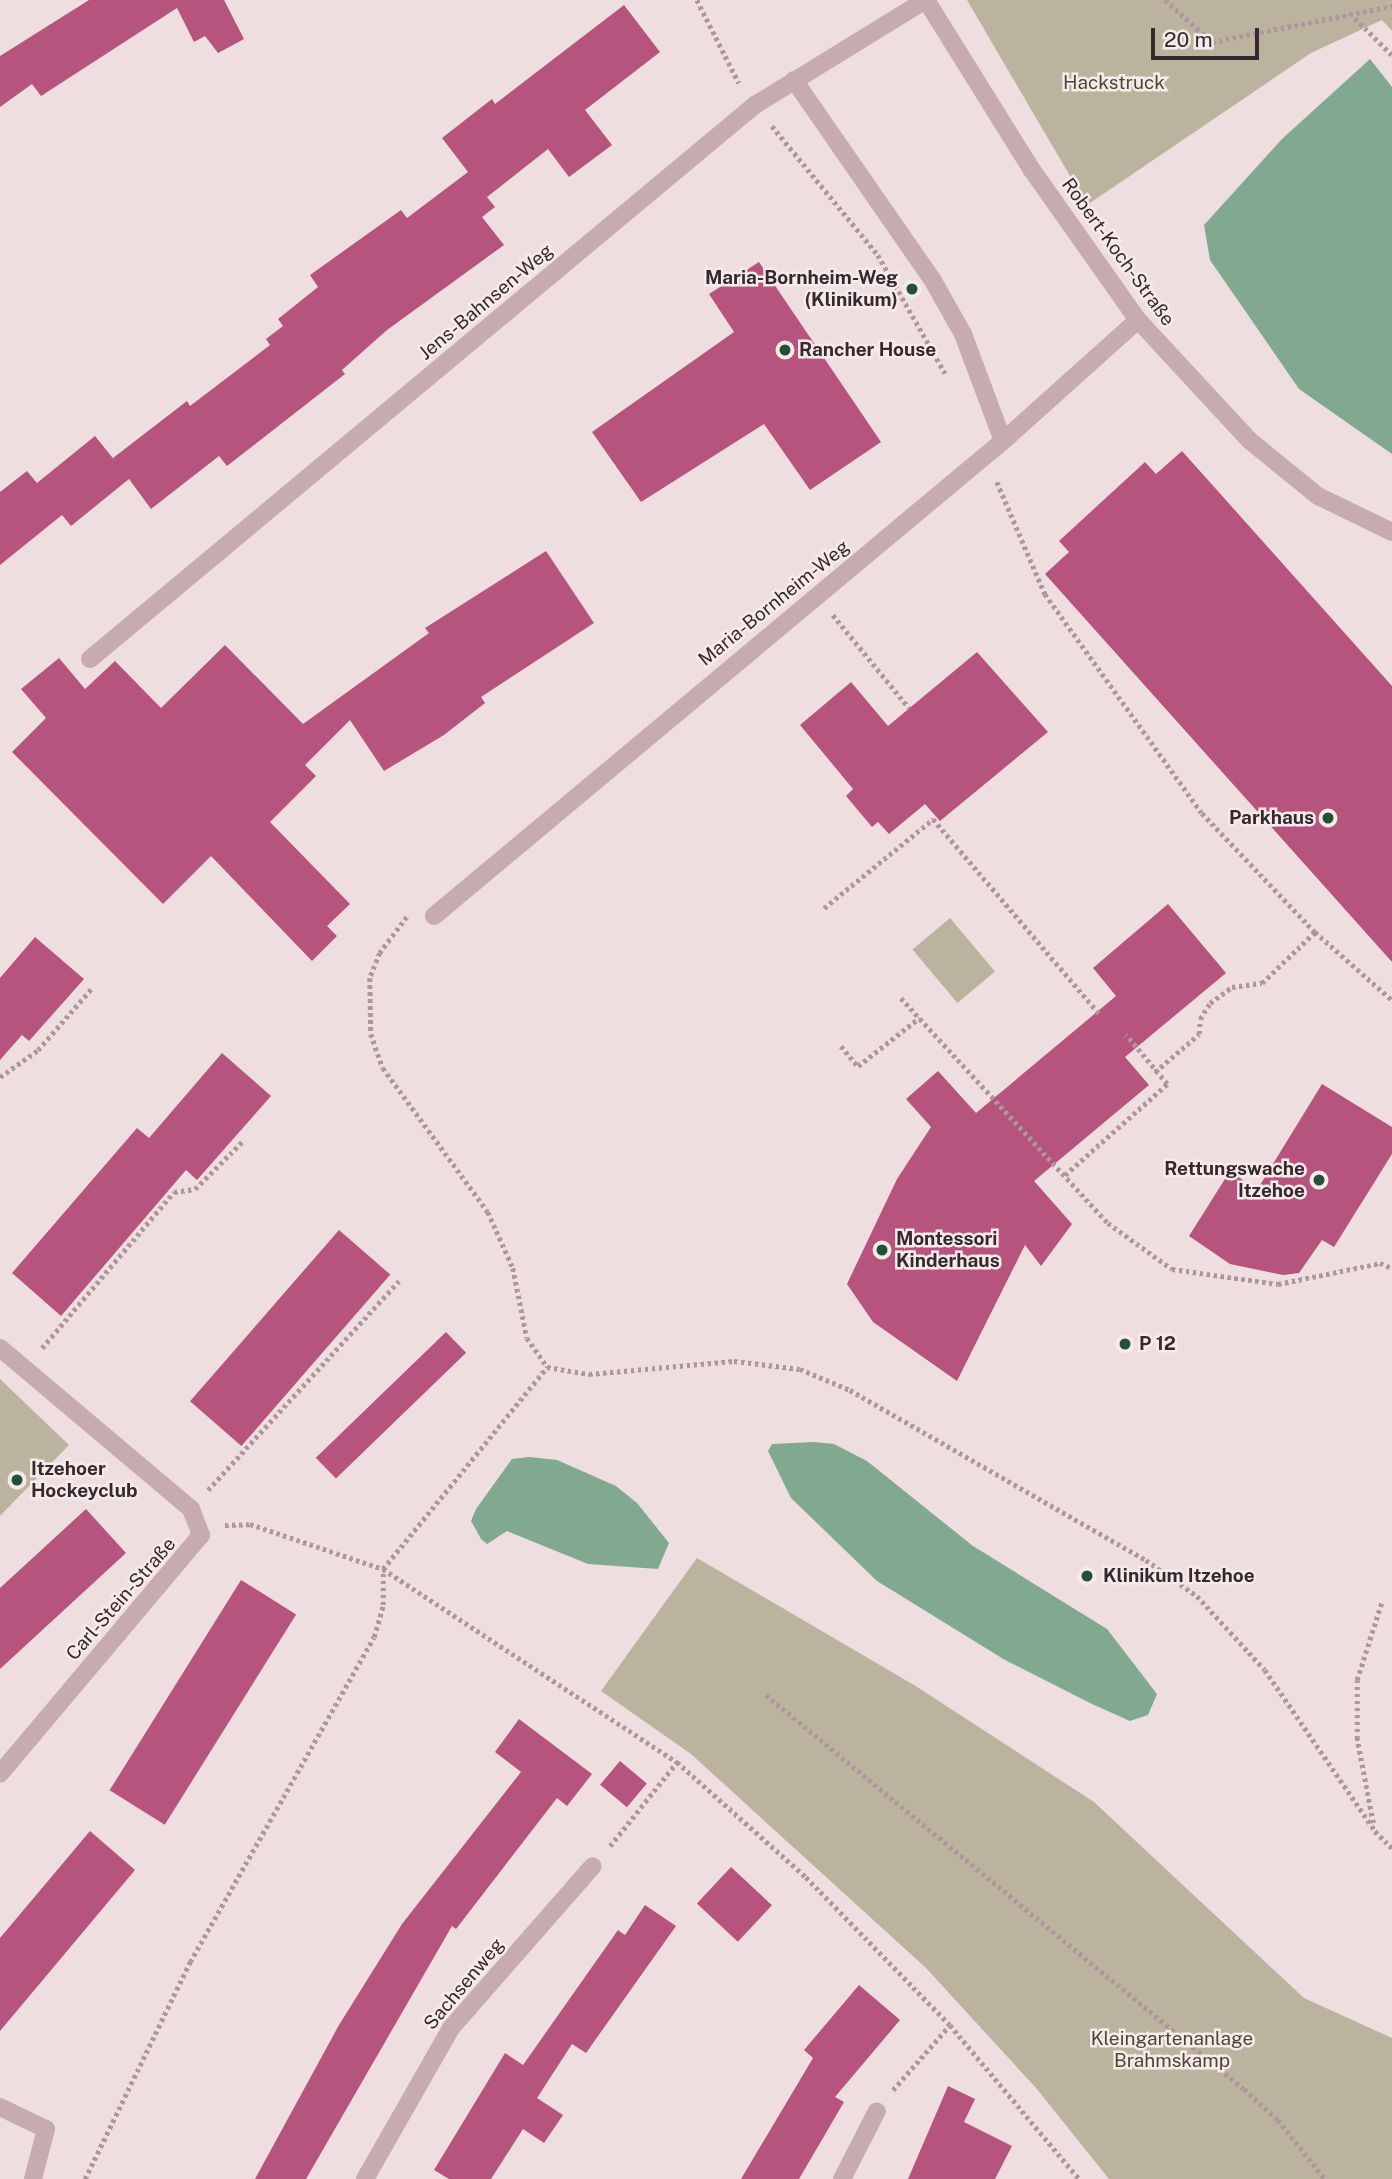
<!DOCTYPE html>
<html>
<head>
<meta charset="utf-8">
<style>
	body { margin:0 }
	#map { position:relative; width:1392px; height:2179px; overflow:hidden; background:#efdee0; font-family:"Public Sans",sans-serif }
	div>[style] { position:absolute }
	.green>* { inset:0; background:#bcb39f; transform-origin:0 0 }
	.water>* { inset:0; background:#80a990 }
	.building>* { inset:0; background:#b7547d; transform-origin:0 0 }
	.path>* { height:4.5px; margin-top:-2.25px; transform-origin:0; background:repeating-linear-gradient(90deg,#b1959c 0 3.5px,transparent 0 7px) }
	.lane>* { height:18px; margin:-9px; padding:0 9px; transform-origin:9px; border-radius:9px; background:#c6abb0 }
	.street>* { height:18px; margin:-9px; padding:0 9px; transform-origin:9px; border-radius:9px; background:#c6abb0 }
	.dots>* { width:19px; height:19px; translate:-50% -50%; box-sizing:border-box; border:4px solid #f7eaeb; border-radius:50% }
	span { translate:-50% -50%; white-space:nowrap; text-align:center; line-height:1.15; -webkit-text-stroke:5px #f7eaeb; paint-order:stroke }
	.park-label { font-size:19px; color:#504630 }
	.street-label { font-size:19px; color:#35292d }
	.poi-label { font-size:19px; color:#35292d; font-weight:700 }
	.right { translate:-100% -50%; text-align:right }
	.left { translate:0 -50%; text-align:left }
	.scale { position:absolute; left:1151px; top:28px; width:108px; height:32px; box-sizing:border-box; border:4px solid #35292d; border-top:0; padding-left:9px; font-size:21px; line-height:24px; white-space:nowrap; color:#35292d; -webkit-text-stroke:5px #f7eaeb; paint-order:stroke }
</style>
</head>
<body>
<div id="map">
	<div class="green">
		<div style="clip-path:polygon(967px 0,1392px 0,1392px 31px,1382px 20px,1311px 53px,1087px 205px)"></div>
		<div style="left:950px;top:918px;width:70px;height:49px;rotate:50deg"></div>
		<div style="clip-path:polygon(0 1379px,69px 1445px,0 1516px)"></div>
		<div style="clip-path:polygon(697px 1558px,914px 1685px,1094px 1802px,1304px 1998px,1392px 2038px,1392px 2179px,1109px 2179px,1036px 2088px,926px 1968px,691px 1754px,601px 1691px)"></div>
	</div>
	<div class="water">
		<div style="clip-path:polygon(1370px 59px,1392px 87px,1392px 454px,1299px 389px,1210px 260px,1204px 225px,1282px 139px)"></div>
		<div style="clip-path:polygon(814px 1442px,834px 1444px,867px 1461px,973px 1546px,1107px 1629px,1157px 1694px,1148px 1715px,1130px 1721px,1092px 1704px,1005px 1660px,877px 1581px,791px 1498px,768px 1451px,772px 1444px)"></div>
		<div style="clip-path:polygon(529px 1457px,557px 1460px,616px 1486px,637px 1503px,669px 1543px,658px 1569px,588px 1564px,507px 1531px,487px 1544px,481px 1539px,471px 1521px,476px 1509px,512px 1459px)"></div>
	</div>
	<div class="building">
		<div style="clip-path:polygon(89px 0,224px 0,244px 39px,218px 53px,205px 36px,194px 42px,177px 8px,41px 96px,32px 84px,0 107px,0 56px)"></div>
		<div style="clip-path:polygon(624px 5px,660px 52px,585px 110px,612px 145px,569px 177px,548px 149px,487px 197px,495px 207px,482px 217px,504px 245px,387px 330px,342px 370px,345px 374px,227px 466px,219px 456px,151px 509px,129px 479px,71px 526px,62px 515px,0 565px,0 492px,27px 471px,37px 483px,95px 436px,116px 462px,113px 458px,187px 401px,190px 406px,270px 345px,266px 339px,283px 326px,278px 319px,318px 287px,310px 275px,401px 210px,407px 218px,468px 172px,442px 138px,492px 99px,495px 104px)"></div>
		<div style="clip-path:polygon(759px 262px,881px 442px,810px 490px,764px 424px,641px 502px,592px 432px,734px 332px,709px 294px)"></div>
		<div style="clip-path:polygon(1182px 451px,1392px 686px,1392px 962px,1045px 574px,1069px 552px,1059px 541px,1145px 462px,1156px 474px)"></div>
		<div style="clip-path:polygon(546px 551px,594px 623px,481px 697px,485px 703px,444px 735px,384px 771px,350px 720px,305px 765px,316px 776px,270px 822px,350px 904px,327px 926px,337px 936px,312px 961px,211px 856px,163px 904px,12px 752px,46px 718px,21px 689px,59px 658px,85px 689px,115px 661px,161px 708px,225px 645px,303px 724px,429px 633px,425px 628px)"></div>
		<div style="clip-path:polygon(977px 652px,1048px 732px,940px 821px,925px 804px,889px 834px,878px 822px,872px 827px,846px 796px,853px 789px,800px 725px,851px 682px,888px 726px)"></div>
		<div style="clip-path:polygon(1168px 904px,1226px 973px,1125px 1057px,1149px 1085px,1034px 1181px,1072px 1224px,1041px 1266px,1025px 1245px,957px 1381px,873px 1322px,847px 1284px,897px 1179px,931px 1127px,906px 1099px,938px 1071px,976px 1113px,1116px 996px,1093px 968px)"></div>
		<div style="clip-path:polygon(35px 937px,84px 979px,29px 1041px,22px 1035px,0 1060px,0 978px)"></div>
		<div style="clip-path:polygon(222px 1053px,271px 1096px,197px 1180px,186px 1170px,61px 1316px,12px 1273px,137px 1128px,149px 1138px)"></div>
		<div style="clip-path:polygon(1322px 1084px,1392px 1127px,1392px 1154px,1334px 1247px,1322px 1240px,1299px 1273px,1283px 1275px,1230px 1264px,1189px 1236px,1230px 1171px,1257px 1190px)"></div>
		<div style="left:339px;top:1230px;width:68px;height:227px;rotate:41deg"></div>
		<div style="left:446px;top:1332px;width:29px;height:181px;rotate:46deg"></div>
		<div style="clip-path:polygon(86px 1509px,126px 1553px,0 1669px,0 1588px)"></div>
		<div style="left:241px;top:1580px;width:65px;height:248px;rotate:32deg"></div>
		<div style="clip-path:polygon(519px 1719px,592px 1774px,567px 1806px,557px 1798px,456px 1929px,452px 1926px,306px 2179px,255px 2179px,339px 2025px,402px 1924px,521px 1772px,495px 1752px)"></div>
		<div style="left:620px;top:1761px;width:35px;height:31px;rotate:40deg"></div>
		<div style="clip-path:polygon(90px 1831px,135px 1870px,0 2031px,0 1938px)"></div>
		<div style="left:731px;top:1867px;width:56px;height:50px;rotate:43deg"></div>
		<div style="clip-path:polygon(645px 1905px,676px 1926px,586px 2053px,572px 2044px,537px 2098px,563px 2115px,544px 2143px,523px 2129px,491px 2179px,449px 2179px,434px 2170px,505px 2053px,523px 2065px,618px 1930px,625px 1935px)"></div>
		<div style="clip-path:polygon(859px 1985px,900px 2020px,835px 2097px,844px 2102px,799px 2179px,741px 2179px,813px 2058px,804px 2050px)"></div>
		<div style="clip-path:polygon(948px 2086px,975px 2099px,964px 2122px,1012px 2146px,995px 2179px,908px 2179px)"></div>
	</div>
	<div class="path">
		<div style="left:697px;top:0;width:93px;rotate:63.2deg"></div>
		<div style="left:1165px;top:0;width:63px;rotate:41.8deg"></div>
		<div style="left:1212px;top:42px;width:184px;rotate:-11.3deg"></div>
		<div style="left:1355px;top:18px;width:52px;rotate:45deg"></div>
		<div style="left:772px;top:126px;width:167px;rotate:50.6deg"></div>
		<div style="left:878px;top:255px;width:136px;rotate:60.4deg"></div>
		<div style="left:997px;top:482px;width:122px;rotate:66.8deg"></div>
		<div style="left:1045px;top:594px;width:269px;rotate:54.4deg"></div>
		<div style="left:1202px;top:813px;width:164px;rotate:46.5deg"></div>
		<div style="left:1315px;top:932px;width:103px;rotate:41.4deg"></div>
		<div style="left:833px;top:615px;width:120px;rotate:50.7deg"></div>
		<div style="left:824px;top:908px;width:141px;rotate:-39.2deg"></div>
		<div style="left:933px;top:819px;width:259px;rotate:49.5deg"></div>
		<div style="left:407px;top:917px;width:45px;rotate:126.9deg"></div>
		<div style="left:380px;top:953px;width:27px;rotate:112deg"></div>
		<div style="left:370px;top:978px;width:56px;rotate:89deg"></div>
		<div style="left:371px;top:1034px;width:36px;rotate:71deg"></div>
		<div style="left:383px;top:1068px;width:178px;rotate:53.9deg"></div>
		<div style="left:488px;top:1212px;width:61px;rotate:65.9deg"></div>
		<div style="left:513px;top:1268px;width:71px;rotate:78.7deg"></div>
		<div style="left:527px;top:1338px;width:35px;rotate:55deg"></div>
		<div style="left:547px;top:1367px;width:43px;rotate:9.5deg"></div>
		<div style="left:589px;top:1374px;width:146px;rotate:-5.1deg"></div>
		<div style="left:734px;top:1361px;width:66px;rotate:6.9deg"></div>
		<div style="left:800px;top:1369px;width:54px;rotate:22.8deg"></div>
		<div style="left:850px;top:1390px;width:341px;rotate:29.9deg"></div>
		<div style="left:1146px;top:1560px;width:62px;rotate:35.2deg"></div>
		<div style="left:1197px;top:1596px;width:100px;rotate:47.4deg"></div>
		<div style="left:1265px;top:1670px;width:196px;rotate:55.6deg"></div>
		<div style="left:901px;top:998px;width:306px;rotate:47.4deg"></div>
		<div style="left:1108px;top:1223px;width:79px;rotate:35.7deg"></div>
		<div style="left:1172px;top:1269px;width:107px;rotate:8.1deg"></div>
		<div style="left:1278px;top:1284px;width:104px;rotate:-11.6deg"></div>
		<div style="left:1380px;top:1263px;width:13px;rotate:23deg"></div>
		<div style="left:841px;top:1046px;width:26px;rotate:50deg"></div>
		<div style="left:858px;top:1066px;width:78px;rotate:-38.2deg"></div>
		<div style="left:1155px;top:1072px;width:58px;rotate:-40.8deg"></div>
		<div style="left:1199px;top:1034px;width:15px;rotate:-86deg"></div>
		<div style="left:1200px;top:1019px;width:19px;rotate:-58deg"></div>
		<div style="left:1210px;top:1003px;width:27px;rotate:-36deg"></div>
		<div style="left:1232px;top:987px;width:30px;rotate:-8deg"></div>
		<div style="left:1262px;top:983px;width:74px;rotate:-43.9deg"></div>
		<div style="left:0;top:1077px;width:47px;rotate:-35.4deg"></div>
		<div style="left:38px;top:1050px;width:81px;rotate:-49deg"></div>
		<div style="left:1065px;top:1175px;width:137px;rotate:-41.7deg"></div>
		<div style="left:1167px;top:1084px;width:64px;rotate:-129.9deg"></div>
		<div style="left:42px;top:1348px;width:204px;rotate:-49.8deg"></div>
		<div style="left:174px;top:1192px;width:21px;rotate:-8deg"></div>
		<div style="left:195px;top:1189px;width:68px;rotate:-45deg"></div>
		<div style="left:208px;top:1490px;width:283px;rotate:-47.6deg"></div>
		<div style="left:225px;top:1525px;width:25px;rotate:-2deg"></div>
		<div style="left:250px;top:1524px;width:140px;rotate:18.7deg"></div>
		<div style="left:383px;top:1569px;width:352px;rotate:33.3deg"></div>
		<div style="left:677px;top:1762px;width:173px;rotate:41.7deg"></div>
		<div style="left:806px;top:1877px;width:206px;rotate:45.8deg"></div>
		<div style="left:950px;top:2025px;width:201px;rotate:50deg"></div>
		<div style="left:766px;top:1695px;width:619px;rotate:39.5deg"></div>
		<div style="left:1244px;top:2089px;width:46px;rotate:42.4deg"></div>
		<div style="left:1278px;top:2120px;width:75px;rotate:51.5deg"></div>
		<div style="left:1373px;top:1823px;width:86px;rotate:-100.8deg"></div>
		<div style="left:1357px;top:1739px;width:59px;rotate:-90deg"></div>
		<div style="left:1357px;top:1680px;width:83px;rotate:-72.4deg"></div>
		<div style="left:1375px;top:1831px;width:24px;rotate:45deg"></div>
		<div style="left:610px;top:1846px;width:107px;rotate:-51.4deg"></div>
		<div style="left:893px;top:2090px;width:86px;rotate:-48.8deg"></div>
		<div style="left:85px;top:2179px;width:241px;rotate:-64.2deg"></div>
		<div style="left:190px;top:1962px;width:373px;rotate:-60.5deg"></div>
		<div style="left:374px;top:1637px;width:33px;rotate:-74deg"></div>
		<div style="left:383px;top:1605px;width:36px;rotate:-90deg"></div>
		<div style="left:383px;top:1569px;width:260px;rotate:-50.9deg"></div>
	</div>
	<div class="lane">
		<div style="left:794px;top:80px;width:242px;rotate:55.3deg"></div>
		<div style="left:932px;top:279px;width:63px;rotate:60.6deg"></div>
		<div style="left:963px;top:334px;width:114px;rotate:69.5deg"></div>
	</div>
	<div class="street">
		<div style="left:926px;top:0;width:200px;rotate:58.1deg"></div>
		<div style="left:1032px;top:170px;width:184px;rotate:54.8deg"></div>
		<div style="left:1138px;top:320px;width:163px;rotate:47.2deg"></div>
		<div style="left:1249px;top:440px;width:89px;rotate:39.1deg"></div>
		<div style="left:1318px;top:496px;width:82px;rotate:25.9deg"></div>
		<div style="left:90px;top:659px;width:866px;rotate:-39.8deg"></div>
		<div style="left:755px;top:105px;width:201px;rotate:-31.6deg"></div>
		<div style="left:434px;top:916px;width:741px;rotate:-39.86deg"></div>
		<div style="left:1003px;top:441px;width:181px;rotate:-41.9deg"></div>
		<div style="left:0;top:1348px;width:250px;rotate:40.1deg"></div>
		<div style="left:191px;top:1509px;width:28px;rotate:69deg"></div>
		<div style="left:201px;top:1535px;width:312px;rotate:130.1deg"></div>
		<div style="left:0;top:2107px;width:51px;rotate:25.6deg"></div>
		<div style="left:46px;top:2129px;width:52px;rotate:104.6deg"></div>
		<div style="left:365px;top:2179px;width:174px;rotate:-60.3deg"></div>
		<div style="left:451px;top:2028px;width:215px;rotate:-48.8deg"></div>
		<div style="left:842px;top:2179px;width:76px;rotate:-62.8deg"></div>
	</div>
	<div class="dots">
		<div style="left:912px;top:289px;background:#245136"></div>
		<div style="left:785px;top:350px;background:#245136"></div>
		<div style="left:1328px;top:818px;background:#245136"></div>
		<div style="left:1319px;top:1180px;background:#245136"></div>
		<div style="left:882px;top:1250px;background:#245136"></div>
		<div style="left:1125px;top:1344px;background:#245136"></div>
		<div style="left:17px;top:1480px;background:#245136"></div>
		<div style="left:1087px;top:1576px;background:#245136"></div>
	</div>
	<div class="park-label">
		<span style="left:1114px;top:83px">Hackstruck</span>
		<span style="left:1172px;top:2050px">Kleingartenanlage<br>Brahmskamp</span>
	</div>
	<div class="street-label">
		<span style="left:1118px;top:252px;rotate:54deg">Robert-Koch-Straße</span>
		<span style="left:486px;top:302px;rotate:-40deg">Jens-Bahnsen-Weg</span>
		<span style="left:774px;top:603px;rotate:-39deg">Maria-Bornheim-Weg</span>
		<span style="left:121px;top:1599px;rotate:-49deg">Carl-Stein-Straße</span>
		<span style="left:464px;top:1984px;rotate:-50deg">Sachsenweg</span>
	</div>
	<div class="poi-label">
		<span class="right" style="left:898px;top:289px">Maria-Bornheim-Weg<br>(Klinikum)</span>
		<span class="left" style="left:799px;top:350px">Rancher House</span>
		<span class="right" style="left:1314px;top:818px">Parkhaus</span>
		<span class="right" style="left:1305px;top:1180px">Rettungswache<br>Itzehoe</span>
		<span class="left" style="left:896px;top:1250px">Montessori<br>Kinderhaus</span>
		<span class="left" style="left:1139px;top:1344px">P 12</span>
		<span class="left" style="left:31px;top:1480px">Itzehoer<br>Hockeyclub</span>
		<span class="left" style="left:1103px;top:1576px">Klinikum Itzehoe</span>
	</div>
	<div class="scale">20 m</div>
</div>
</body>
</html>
